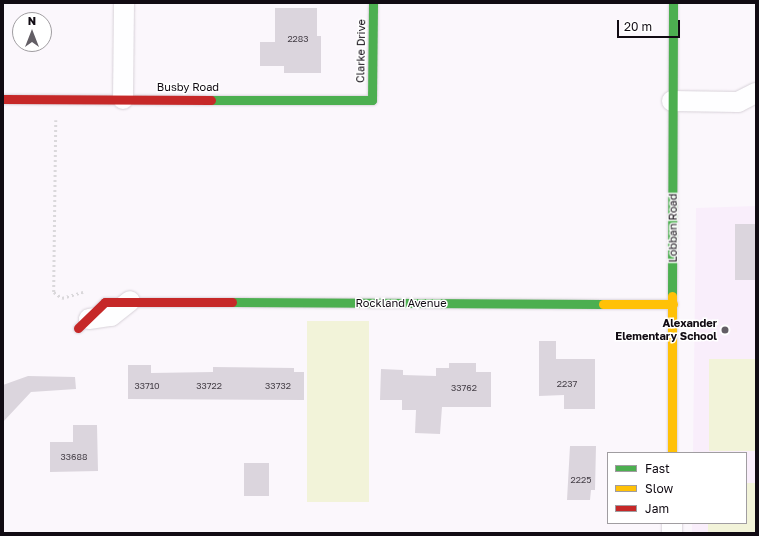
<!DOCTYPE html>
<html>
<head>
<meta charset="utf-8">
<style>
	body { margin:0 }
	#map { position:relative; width:759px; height:536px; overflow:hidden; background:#fbf7fc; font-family:"Golos Text",sans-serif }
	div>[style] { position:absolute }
	.education>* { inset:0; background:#f9eefb }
	.green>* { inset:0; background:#f2f3d9; transform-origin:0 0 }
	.building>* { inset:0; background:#dbd5dd; transform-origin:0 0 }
	.path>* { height:2.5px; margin-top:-1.25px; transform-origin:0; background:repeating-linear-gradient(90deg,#dad8db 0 2px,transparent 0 5px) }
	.roads { filter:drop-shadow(0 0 1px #d7d1d8) drop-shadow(0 0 1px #d7d1d8) }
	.street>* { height:20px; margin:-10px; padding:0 10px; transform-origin:10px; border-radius:10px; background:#fefeff }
	.fast>* { height:9px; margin:-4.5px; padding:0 4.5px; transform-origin:4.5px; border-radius:4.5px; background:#4caf50 }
	.slow>* { height:9px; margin:-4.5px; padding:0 4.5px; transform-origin:4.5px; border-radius:4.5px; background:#ffc107 }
	.jam>* { height:9px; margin:-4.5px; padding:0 4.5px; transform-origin:4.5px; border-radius:4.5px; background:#c62828 }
	.dots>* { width:11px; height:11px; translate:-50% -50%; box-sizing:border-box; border:2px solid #fff; border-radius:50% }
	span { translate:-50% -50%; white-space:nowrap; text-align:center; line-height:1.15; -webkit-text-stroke:3px #fff; paint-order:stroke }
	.number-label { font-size:9px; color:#443e46 }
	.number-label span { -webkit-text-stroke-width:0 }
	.street-label { font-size:11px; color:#110b13 }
	.poi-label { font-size:11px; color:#110b13; font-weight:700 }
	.right { translate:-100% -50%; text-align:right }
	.frame { position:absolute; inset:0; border:4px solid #110b13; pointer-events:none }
	.legend { position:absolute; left:607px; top:452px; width:140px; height:72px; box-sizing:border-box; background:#fff; border:1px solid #a09da1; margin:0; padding:5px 7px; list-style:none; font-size:12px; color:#110b13 }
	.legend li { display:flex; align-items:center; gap:8px; height:20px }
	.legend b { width:20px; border:1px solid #a09da1 }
	.north { position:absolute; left:12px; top:12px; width:40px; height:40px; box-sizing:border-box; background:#fff; border:1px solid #a09da1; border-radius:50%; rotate:0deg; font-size:11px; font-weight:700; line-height:16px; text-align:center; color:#110b13 }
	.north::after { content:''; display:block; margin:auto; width:14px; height:18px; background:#635e65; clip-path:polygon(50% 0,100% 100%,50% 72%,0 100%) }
	.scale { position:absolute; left:617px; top:20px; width:63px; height:18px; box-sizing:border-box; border:2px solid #110b13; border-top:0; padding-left:5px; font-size:12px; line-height:14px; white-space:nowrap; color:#110b13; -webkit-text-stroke:3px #fff; paint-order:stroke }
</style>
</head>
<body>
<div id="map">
	<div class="education">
		<div style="clip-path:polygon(756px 206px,756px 533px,692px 533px,692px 523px,746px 523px,746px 453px,693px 453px,696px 208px)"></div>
	</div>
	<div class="green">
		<div style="left:307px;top:321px;width:62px;height:181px"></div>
		<div style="left:756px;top:359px;width:92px;height:47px;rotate:90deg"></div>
		<div style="clip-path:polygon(746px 483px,756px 483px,756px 533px,708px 533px,708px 523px,746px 523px)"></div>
	</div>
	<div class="building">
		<div style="clip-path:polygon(275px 8px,317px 8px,317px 36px,321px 36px,321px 73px,284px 73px,284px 66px,260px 66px,260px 42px,275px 42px)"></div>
		<div style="left:756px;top:224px;width:56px;height:21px;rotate:90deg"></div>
		<div style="clip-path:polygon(539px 341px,556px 341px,556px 359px,595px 359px,595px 409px,564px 409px,564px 395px,539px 396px)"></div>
		<div style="clip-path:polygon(449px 363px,476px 363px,476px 372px,491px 372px,491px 407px,442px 407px,440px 434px,415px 433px,416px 410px,402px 410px,402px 400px,380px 400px,381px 369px,403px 370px,403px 375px,436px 376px,436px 368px,449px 368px)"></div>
		<div style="clip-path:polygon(128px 365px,151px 365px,151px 373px,213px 372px,213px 367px,294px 368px,294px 372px,304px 372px,304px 400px,128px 399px)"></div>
		<div style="clip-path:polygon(28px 376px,75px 377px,76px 389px,31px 392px,3px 422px,3px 385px)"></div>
		<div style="clip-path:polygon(73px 425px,97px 425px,98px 471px,50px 472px,50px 442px,73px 442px)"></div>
		<div style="clip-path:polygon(570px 446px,596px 446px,595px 490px,591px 490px,590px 500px,567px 500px)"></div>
		<div style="left:244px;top:463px;width:25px;height:33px"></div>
	</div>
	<div class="path">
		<div style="left:56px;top:120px;width:172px;rotate:90.7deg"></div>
		<div style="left:54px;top:292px;width:10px;rotate:37deg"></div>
		<div style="left:62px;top:298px;width:22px;rotate:-16deg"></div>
	</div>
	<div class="roads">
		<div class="street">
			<div style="left:123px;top:99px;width:96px;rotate:-89.4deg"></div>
			<div style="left:672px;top:101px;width:66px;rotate:0.9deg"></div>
			<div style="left:738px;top:102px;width:20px;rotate:-27deg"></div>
			<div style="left:89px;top:319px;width:22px;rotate:-8deg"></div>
			<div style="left:111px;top:316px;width:24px;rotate:-38deg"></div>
			<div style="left:672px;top:533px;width:10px;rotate:-90deg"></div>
		</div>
		<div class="fast">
			<div style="left:211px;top:100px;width:161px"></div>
			<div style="left:372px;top:100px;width:97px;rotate:-89.4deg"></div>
			<div style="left:672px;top:296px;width:293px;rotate:-89.8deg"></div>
			<div style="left:232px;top:302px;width:371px;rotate:0.3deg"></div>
		</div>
		<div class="slow">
			<div style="left:603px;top:304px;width:70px"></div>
			<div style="left:672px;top:453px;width:157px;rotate:-90deg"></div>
		</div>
		<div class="jam">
			<div style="left:3px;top:99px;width:208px;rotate:0.3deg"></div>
			<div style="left:78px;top:328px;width:37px;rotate:-44deg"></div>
			<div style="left:105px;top:302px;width:127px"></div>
		</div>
	</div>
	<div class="dots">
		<div style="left:725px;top:330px;background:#635e65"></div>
	</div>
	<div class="number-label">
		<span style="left:298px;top:39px">2283</span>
		<span style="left:567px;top:384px">2237</span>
		<span style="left:147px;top:386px">33710</span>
		<span style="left:209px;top:386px">33722</span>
		<span style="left:278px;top:386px">33732</span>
		<span style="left:464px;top:388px">33762</span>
		<span style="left:74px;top:457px">33688</span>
		<span style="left:581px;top:480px">2225</span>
	</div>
	<div class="street-label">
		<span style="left:361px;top:51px;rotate:-89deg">Clarke Drive</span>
		<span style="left:188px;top:87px">Busby Road</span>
		<span style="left:673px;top:228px;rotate:-90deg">Lobban Road</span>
		<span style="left:401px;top:303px">Rockland Avenue</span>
	</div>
	<div class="poi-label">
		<span class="right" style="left:717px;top:330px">Alexander<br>Elementary School</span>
	</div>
	<div class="frame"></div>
	<ul class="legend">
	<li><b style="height:5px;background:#4caf50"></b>Fast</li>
	<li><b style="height:5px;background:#ffc107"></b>Slow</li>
	<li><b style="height:5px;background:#c62828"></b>Jam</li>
	</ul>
	<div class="north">N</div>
	<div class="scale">20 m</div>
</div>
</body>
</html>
